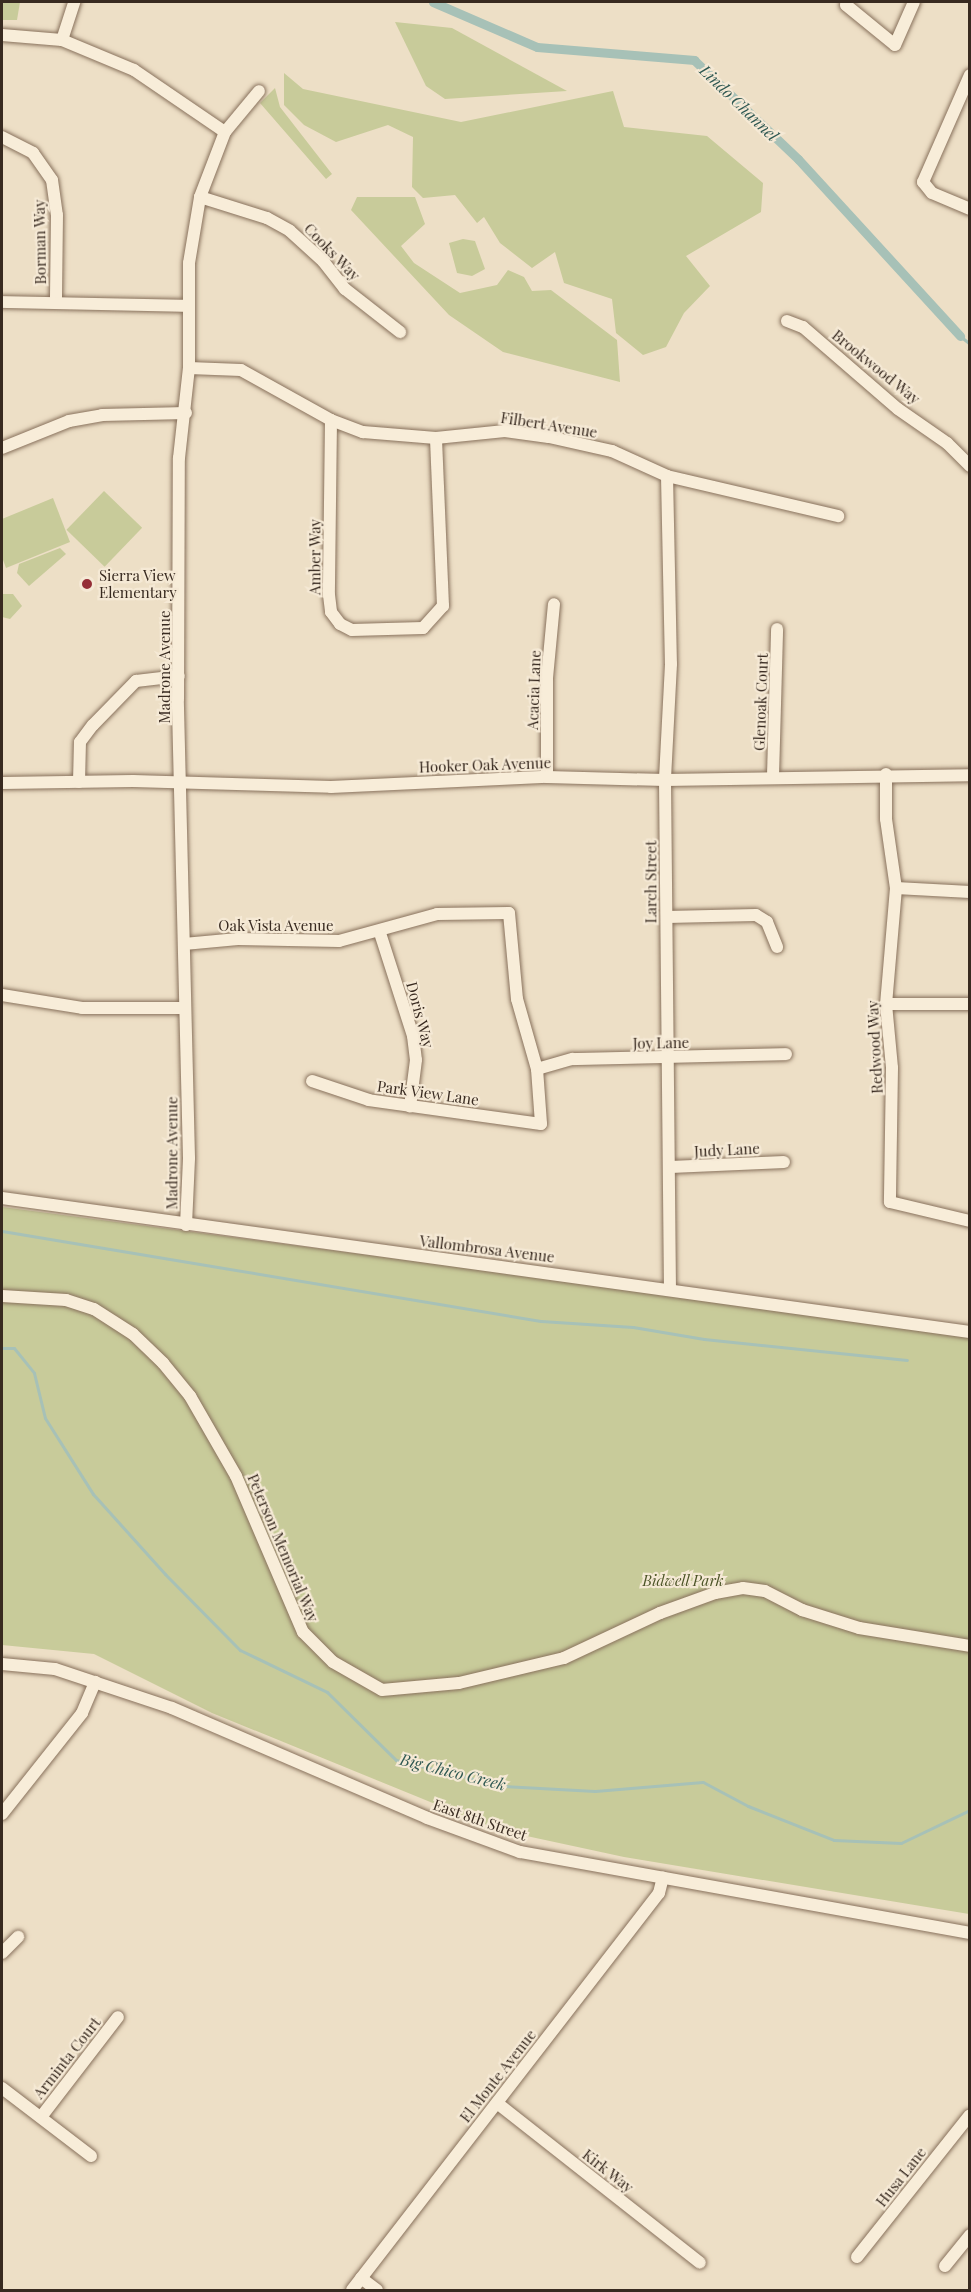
<!DOCTYPE html>
<html>
<head>
<meta charset="utf-8">
<style>
	body { margin:0 }
	#map { position:relative; width:971px; height:2292px; overflow:hidden; background:#eddfc6; font-family:"Playfair Display",serif }
	div>[style] { position:absolute }
	.green>* { inset:0; background:#c8cb9a; transform-origin:0 0 }
	.stream>* { height:3px; margin:-1.5px; padding:0 1.5px; transform-origin:1.5px; border-radius:1.5px; background:#a7c1b7 }
	.canal>* { height:9px; margin:-4.5px; padding:0 4.5px; transform-origin:4.5px; border-radius:4.5px; background:#a7c1b7 }
	.roads { filter:drop-shadow(0 0 2px #88715c) drop-shadow(0 0 2px #88715c) }
	.minor>* { height:12px; margin:-6px; padding:0 6px; transform-origin:6px; border-radius:6px; background:#f8edd9 }
	.dots>* { width:16px; height:16px; translate:-50% -50%; box-sizing:border-box; border:3px solid #f5e9d5; border-radius:50% }
	span { translate:-50% -50%; white-space:nowrap; text-align:center; line-height:1.15; -webkit-text-stroke:4.5px #f5e9d5; paint-order:stroke }
	.street-label { font-size:15px; color:#382a20 }
	.poi-label { font-size:15px; color:#382a20 }
	.left { translate:0 -50%; text-align:left }
	.park-label { font-size:15px; color:#4c5427; font-style:italic }
	.water-label { font-size:16px; color:#2f5852; font-style:italic }
	.frame { position:absolute; inset:0; border:3px solid #382a20; pointer-events:none }
</style>
</head>
<body>
<div id="map">
	<div class="green">
		<div style="clip-path:polygon(2px 2px,20px 2px,17px 20px,2px 20px)"></div>
		<div style="clip-path:polygon(395px 22px,452px 28px,567px 91px,445px 99px,426px 86px)"></div>
		<div style="clip-path:polygon(284px 73px,303px 89px,461px 122px,613px 91px,624px 127px,707px 136px,763px 183px,761px 212px,686px 256px,710px 286px,684px 313px,666px 347px,643px 355px,616px 333px,612px 299px,564px 283px,555px 252px,532px 268px,500px 243px,484px 217px,477px 223px,455px 195px,423px 198px,412px 187px,413px 137px,388px 125px,336px 142px,304px 125px,284px 105px)"></div>
		<div style="clip-path:polygon(275px 88px,280px 107px,332px 174px,326px 179px,260px 103px)"></div>
		<div style="clip-path:polygon(357px 197px,415px 197px,425px 224px,401px 246px,414px 263px,460px 293px,497px 285px,508px 270px,524px 277px,532px 291px,551px 290px,617px 340px,620px 382px,503px 352px,449px 315px,351px 210px)"></div>
		<div style="clip-path:polygon(463px 239px,475px 241px,485px 269px,472px 276px,457px 273px,449px 243px)"></div>
		<div style="left:104px;top:491px;width:53px;height:54px;rotate:44deg"></div>
		<div style="clip-path:polygon(53px 498px,70px 542px,6px 568px,2px 557px,2px 519px)"></div>
		<div style="clip-path:polygon(60px 548px,66px 554px,29px 586px,17px 573px,19px 564px)"></div>
		<div style="clip-path:polygon(2px 594px,13px 594px,22px 606px,10px 619px,2px 617px)"></div>
		<div style="clip-path:polygon(2px 1207px,969px 1334px,969px 1914px,624px 1857px,499px 1830px,212px 1713px,94px 1654px,2px 1645px)"></div>
	</div>
	<div class="stream">
		<div style="left:960px;top:336px;width:13px;rotate:39deg"></div>
		<div style="left:2px;top:1231px;width:546px;rotate:9.48deg"></div>
		<div style="left:541px;top:1321px;width:92px;rotate:3.7deg"></div>
		<div style="left:633px;top:1327px;width:72px;rotate:9.6deg"></div>
		<div style="left:704px;top:1339px;width:204px;rotate:5.9deg"></div>
		<div style="left:2px;top:1348px;width:12px"></div>
		<div style="left:14px;top:1348px;width:32px;rotate:51deg"></div>
		<div style="left:34px;top:1373px;width:46px;rotate:76.3deg"></div>
		<div style="left:45px;top:1418px;width:90px;rotate:57.7deg"></div>
		<div style="left:93px;top:1494px;width:108px;rotate:48deg"></div>
		<div style="left:165px;top:1574px;width:107px;rotate:45.4deg"></div>
		<div style="left:240px;top:1650px;width:97px;rotate:25.8deg"></div>
		<div style="left:327px;top:1692px;width:97px;rotate:44.6deg"></div>
		<div style="left:396px;top:1760px;width:110px;rotate:13.7deg"></div>
		<div style="left:503px;top:1786px;width:92px;rotate:3.1deg"></div>
		<div style="left:595px;top:1791px;width:108px;rotate:-4.8deg"></div>
		<div style="left:703px;top:1782px;width:51px;rotate:28.1deg"></div>
		<div style="left:748px;top:1806px;width:92px;rotate:21.6deg"></div>
		<div style="left:834px;top:1840px;width:67px;rotate:2.6deg"></div>
		<div style="left:901px;top:1843px;width:76px;rotate:-25.6deg"></div>
	</div>
	<div class="canal">
		<div style="left:433px;top:2px;width:113px;rotate:23.4deg"></div>
		<div style="left:537px;top:47px;width:158px;rotate:4.7deg"></div>
		<div style="left:694px;top:60px;width:144px;rotate:43.6deg"></div>
		<div style="left:798px;top:159px;width:240px;rotate:47.5deg"></div>
	</div>
	<div class="roads">
		<div class="minor">
			<div style="left:847px;top:2px;width:3px;rotate:108deg"></div>
			<div style="left:846px;top:5px;width:63px;rotate:39.2deg"></div>
			<div style="left:895px;top:45px;width:47px;rotate:-66.2deg"></div>
			<div style="left:2px;top:35px;width:60px;rotate:4.8deg"></div>
			<div style="left:62px;top:40px;width:78px;rotate:22.6deg"></div>
			<div style="left:134px;top:70px;width:110px;rotate:34.3deg"></div>
			<div style="left:62px;top:40px;width:40px;rotate:-72deg"></div>
			<div style="left:970px;top:75px;width:117px;rotate:113.7deg"></div>
			<div style="left:923px;top:182px;width:14px;rotate:51deg"></div>
			<div style="left:932px;top:193px;width:41px;rotate:22.8deg"></div>
			<div style="left:2px;top:137px;width:35px;rotate:27deg"></div>
			<div style="left:33px;top:153px;width:33px;rotate:55deg"></div>
			<div style="left:52px;top:180px;width:35px;rotate:82deg"></div>
			<div style="left:57px;top:215px;width:85px;rotate:90.7deg"></div>
			<div style="left:200px;top:197px;width:70px;rotate:17.4deg"></div>
			<div style="left:267px;top:218px;width:26px;rotate:29deg"></div>
			<div style="left:290px;top:231px;width:45px;rotate:42.3deg"></div>
			<div style="left:323px;top:261px;width:36px;rotate:52deg"></div>
			<div style="left:345px;top:289px;width:70px;rotate:38deg"></div>
			<div style="left:2px;top:302px;width:186px;rotate:1.2deg"></div>
			<div style="left:787px;top:321px;width:17px;rotate:21deg"></div>
			<div style="left:803px;top:327px;width:125px;rotate:40.8deg"></div>
			<div style="left:898px;top:409px;width:60px;rotate:34.8deg"></div>
			<div style="left:947px;top:443px;width:33px;rotate:45deg"></div>
			<div style="left:189px;top:368px;width:52px;rotate:2.2deg"></div>
			<div style="left:241px;top:370px;width:103px;rotate:29.1deg"></div>
			<div style="left:331px;top:420px;width:34px;rotate:21deg"></div>
			<div style="left:363px;top:432px;width:73px;rotate:4.7deg"></div>
			<div style="left:436px;top:438px;width:69px;rotate:-5.8deg"></div>
			<div style="left:505px;top:431px;width:44px;rotate:7.8deg"></div>
			<div style="left:549px;top:437px;width:65px;rotate:12.5deg"></div>
			<div style="left:612px;top:451px;width:60px;rotate:24.4deg"></div>
			<div style="left:667px;top:476px;width:176px;rotate:13.2deg"></div>
			<div style="left:331px;top:420px;width:175px;rotate:90.7deg"></div>
			<div style="left:329px;top:595px;width:17px;rotate:83deg"></div>
			<div style="left:331px;top:612px;width:15px;rotate:53deg"></div>
			<div style="left:340px;top:624px;width:13px;rotate:27deg"></div>
			<div style="left:352px;top:630px;width:71px;rotate:-1.6deg"></div>
			<div style="left:423px;top:628px;width:30px;rotate:-48deg"></div>
			<div style="left:443px;top:606px;width:168px;rotate:-92.4deg"></div>
			<div style="left:2px;top:448px;width:72px;rotate:-21.9deg"></div>
			<div style="left:69px;top:421px;width:34px;rotate:-10deg"></div>
			<div style="left:102px;top:415px;width:84px;rotate:-1.4deg"></div>
			<div style="left:667px;top:476px;width:188px;rotate:88.8deg"></div>
			<div style="left:671px;top:664px;width:116px;rotate:93deg"></div>
			<div style="left:665px;top:780px;width:508px;rotate:89.44deg"></div>
			<div style="left:886px;top:774px;width:45px;rotate:90deg"></div>
			<div style="left:886px;top:819px;width:70px;rotate:81.8deg"></div>
			<div style="left:896px;top:888px;width:116px;rotate:94.9deg"></div>
			<div style="left:886px;top:1004px;width:64px;rotate:84.6deg"></div>
			<div style="left:892px;top:1068px;width:134px;rotate:90.9deg"></div>
			<div style="left:890px;top:1202px;width:82px;rotate:13.4deg"></div>
			<div style="left:773px;top:776px;width:147px;rotate:-88.4deg"></div>
			<div style="left:547px;top:777px;width:99px;rotate:-90deg"></div>
			<div style="left:547px;top:678px;width:74px;rotate:-84.6deg"></div>
			<div style="left:79px;top:782px;width:40px;rotate:-88.6deg"></div>
			<div style="left:80px;top:742px;width:21px;rotate:-53deg"></div>
			<div style="left:93px;top:725px;width:62px;rotate:-45.7deg"></div>
			<div style="left:136px;top:681px;width:43px;rotate:-6.6deg"></div>
			<div style="left:2px;top:783px;width:131px;rotate:-0.9deg"></div>
			<div style="left:133px;top:781px;width:198px;rotate:1.7deg"></div>
			<div style="left:331px;top:787px;width:216px;rotate:-2.7deg"></div>
			<div style="left:547px;top:777px;width:118px;rotate:1.5deg"></div>
			<div style="left:665px;top:780px;width:305px;rotate:-0.9deg"></div>
			<div style="left:896px;top:888px;width:74px;rotate:3.1deg"></div>
			<div style="left:667px;top:917px;width:89px;rotate:-1.3deg"></div>
			<div style="left:756px;top:915px;width:13px;rotate:32deg"></div>
			<div style="left:767px;top:922px;width:27px;rotate:68deg"></div>
			<div style="left:380px;top:933px;width:108px;rotate:72.2deg"></div>
			<div style="left:413px;top:1036px;width:24px;rotate:83deg"></div>
			<div style="left:416px;top:1060px;width:47px;rotate:97.3deg"></div>
			<div style="left:184px;top:944px;width:54px;rotate:-5.3deg"></div>
			<div style="left:238px;top:939px;width:101px;rotate:1.1deg"></div>
			<div style="left:339px;top:941px;width:102px;rotate:-15.4deg"></div>
			<div style="left:437px;top:914px;width:72px;rotate:-0.8deg"></div>
			<div style="left:509px;top:913px;width:86px;rotate:84.7deg"></div>
			<div style="left:517px;top:999px;width:73px;rotate:74.1deg"></div>
			<div style="left:537px;top:1069px;width:55px;rotate:85.8deg"></div>
			<div style="left:541px;top:1124px;width:174px;rotate:-172.1deg"></div>
			<div style="left:369px;top:1100px;width:60px;rotate:-161.6deg"></div>
			<div style="left:2px;top:995px;width:81px;rotate:9.2deg"></div>
			<div style="left:82px;top:1008px;width:103px"></div>
			<div style="left:886px;top:1004px;width:84px"></div>
			<div style="left:537px;top:1069px;width:37px;rotate:-16deg"></div>
			<div style="left:573px;top:1059px;width:213px;rotate:-1.3deg"></div>
			<div style="left:671px;top:1167px;width:113px;rotate:-2.5deg"></div>
			<div style="left:2px;top:1198px;width:977px;rotate:7.88deg"></div>
			<div style="left:186px;top:1225px;width:67px;rotate:-87.4deg"></div>
			<div style="left:189px;top:1158px;width:459px;rotate:-91.4deg"></div>
			<div style="left:178px;top:699px;width:241px;rotate:-89.8deg"></div>
			<div style="left:179px;top:458px;width:91px;rotate:-83.7deg"></div>
			<div style="left:189px;top:368px;width:105px;rotate:-90deg"></div>
			<div style="left:189px;top:263px;width:67px;rotate:-80.5deg"></div>
			<div style="left:200px;top:197px;width:70px;rotate:-69deg"></div>
			<div style="left:225px;top:132px;width:53px;rotate:-50.3deg"></div>
			<div style="left:2px;top:1296px;width:64px;rotate:3.6deg"></div>
			<div style="left:66px;top:1300px;width:29px;rotate:18deg"></div>
			<div style="left:94px;top:1309px;width:46px;rotate:32.7deg"></div>
			<div style="left:133px;top:1334px;width:42px;rotate:44deg"></div>
			<div style="left:163px;top:1363px;width:43px;rotate:50.7deg"></div>
			<div style="left:190px;top:1396px;width:92px;rotate:60.1deg"></div>
			<div style="left:236px;top:1476px;width:170px;rotate:66.8deg"></div>
			<div style="left:303px;top:1632px;width:42px;rotate:45deg"></div>
			<div style="left:333px;top:1662px;width:56px;rotate:29.7deg"></div>
			<div style="left:382px;top:1690px;width:77px;rotate:-5.2deg"></div>
			<div style="left:459px;top:1683px;width:108px;rotate:-13.4deg"></div>
			<div style="left:564px;top:1658px;width:106px;rotate:-25.1deg"></div>
			<div style="left:660px;top:1613px;width:59px;rotate:-20deg"></div>
			<div style="left:715px;top:1593px;width:28px;rotate:-10deg"></div>
			<div style="left:743px;top:1588px;width:22px;rotate:8deg"></div>
			<div style="left:765px;top:1591px;width:42px;rotate:27.2deg"></div>
			<div style="left:802px;top:1610px;width:60px;rotate:17.5deg"></div>
			<div style="left:859px;top:1628px;width:112px;rotate:9.2deg"></div>
			<div style="left:2px;top:1664px;width:53px;rotate:5.4deg"></div>
			<div style="left:55px;top:1669px;width:123px;rotate:18.4deg"></div>
			<div style="left:172px;top:1708px;width:278px;rotate:23.3deg"></div>
			<div style="left:427px;top:1818px;width:99px;rotate:20.1deg"></div>
			<div style="left:520px;top:1852px;width:457px;rotate:10.2deg"></div>
			<div style="left:2px;top:1814px;width:129px;rotate:-51.6deg"></div>
			<div style="left:82px;top:1713px;width:34px;rotate:-67deg"></div>
			<div style="left:2px;top:1953px;width:23px;rotate:-45deg"></div>
			<div style="left:2px;top:2088px;width:112px;rotate:37.4deg"></div>
			<div style="left:497px;top:2103px;width:258px;rotate:38.2deg"></div>
			<div style="left:41px;top:2117px;width:126px;rotate:-52.4deg"></div>
			<div style="left:857px;top:2257px;width:181px;rotate:-51.5deg"></div>
			<div style="left:945px;top:2266px;width:40px;rotate:-51deg"></div>
			<div style="left:361px;top:2278px;width:20px;rotate:37deg"></div>
			<div style="left:352px;top:2290px;width:502px;rotate:-52.29deg"></div>
			<div style="left:659px;top:1893px;width:16px;rotate:-76deg"></div>
		</div>
	</div>
	<div class="dots">
		<div style="left:87px;top:584px;background:#952e36"></div>
	</div>
	<div class="street-label">
		<span style="left:40px;top:242px;rotate:-91deg">Borman Way</span>
		<span style="left:332px;top:252px;rotate:46deg">Cooks Way</span>
		<span style="left:876px;top:367px;rotate:39deg">Brookwood Way</span>
		<span style="left:549px;top:425px;rotate:9deg">Filbert Avenue</span>
		<span style="left:315px;top:557px;rotate:-90deg">Amber Way</span>
		<span style="left:165px;top:667px;rotate:-90deg">Madrone Avenue</span>
		<span style="left:534px;top:690px;rotate:-88deg">Acacia Lane</span>
		<span style="left:761px;top:702px;rotate:-88deg">Glenoak Court</span>
		<span style="left:485px;top:765px;rotate:-2deg">Hooker Oak Avenue</span>
		<span style="left:651px;top:882px;rotate:-90deg">Larch Street</span>
		<span style="left:276px;top:926px">Oak Vista Avenue</span>
		<span style="left:420px;top:1015px;rotate:75deg">Doris Way</span>
		<span style="left:661px;top:1043px;rotate:-1deg">Joy Lane</span>
		<span style="left:875px;top:1047px;rotate:-93deg">Redwood Way</span>
		<span style="left:428px;top:1093px;rotate:8deg">Park View Lane</span>
		<span style="left:727px;top:1150px;rotate:-3deg">Judy Lane</span>
		<span style="left:172px;top:1153px;rotate:-90deg">Madrone Avenue</span>
		<span style="left:487px;top:1249px;rotate:7deg">Vallombrosa Avenue</span>
		<span style="left:283px;top:1548px;rotate:67deg">Peterson Memorial Way</span>
		<span style="left:480px;top:1820px;rotate:19deg">East 8th Street</span>
		<span style="left:67px;top:2058px;rotate:-52deg">Arminta Court</span>
		<span style="left:498px;top:2076px;rotate:-52deg">El Monte Avenue</span>
		<span style="left:608px;top:2171px;rotate:38deg">Kirk Way</span>
		<span style="left:901px;top:2177px;rotate:-52deg">Husa Lane</span>
	</div>
	<div class="poi-label">
		<span class="left" style="left:99px;top:584px">Sierra View<br>Elementary</span>
	</div>
	<div class="park-label">
		<span style="left:683px;top:1581px">Bidwell Park</span>
	</div>
	<div class="water-label">
		<span style="left:739px;top:103px;rotate:44deg">Lindo Channel</span>
		<span style="left:453px;top:1772px;rotate:14deg">Big Chico Creek</span>
	</div>
	<div class="frame"></div>
</div>
</body>
</html>
